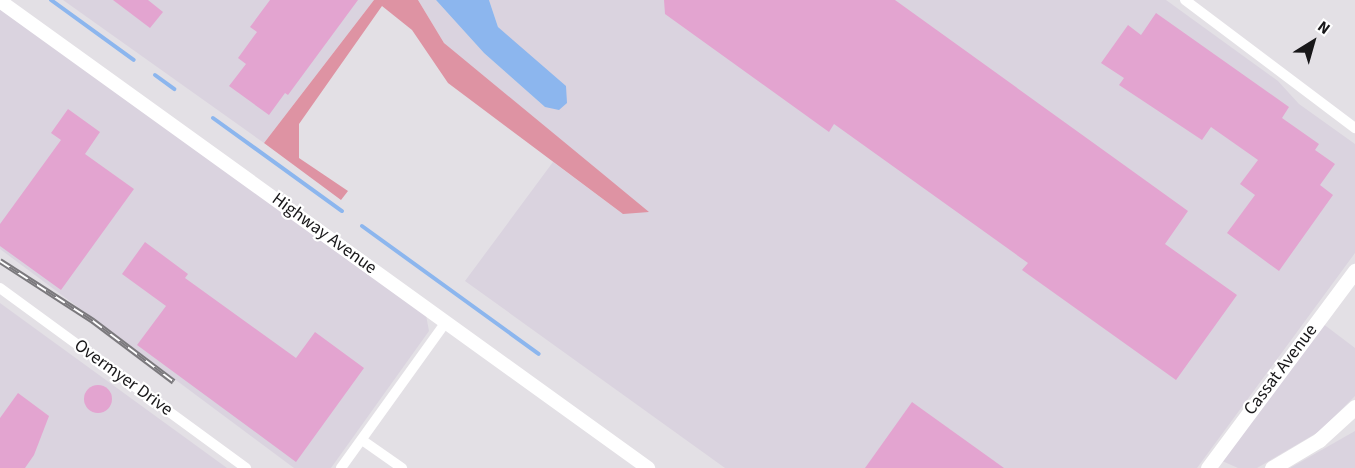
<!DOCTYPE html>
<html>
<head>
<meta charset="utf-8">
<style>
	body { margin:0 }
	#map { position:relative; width:1355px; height:468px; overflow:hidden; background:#e3e0e5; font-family:"Source Sans 3",sans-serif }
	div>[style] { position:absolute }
	.built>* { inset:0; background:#dad3df }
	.forest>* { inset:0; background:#de93a3 }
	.water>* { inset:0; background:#8cb6ee }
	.stream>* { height:4px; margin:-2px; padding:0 2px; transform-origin:2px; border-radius:2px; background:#8cb6ee }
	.building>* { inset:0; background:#e3a4d0 }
	.round { border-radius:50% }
	.street>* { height:10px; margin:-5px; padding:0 5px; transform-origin:5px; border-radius:5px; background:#fff }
	.secondary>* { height:14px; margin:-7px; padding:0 7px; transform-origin:7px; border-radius:7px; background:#fff }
	.primary>* { height:15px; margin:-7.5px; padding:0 7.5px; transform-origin:7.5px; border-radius:7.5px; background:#fff }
	.rail>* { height:6px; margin-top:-3px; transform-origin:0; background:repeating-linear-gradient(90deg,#fff 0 11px,#7b797d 0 22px); box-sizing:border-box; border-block:2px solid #7b797d }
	span { translate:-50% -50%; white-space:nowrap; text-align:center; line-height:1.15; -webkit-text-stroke:4.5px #fff; paint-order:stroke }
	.street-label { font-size:18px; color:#181719 }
	.north { position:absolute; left:1283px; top:12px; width:60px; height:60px; -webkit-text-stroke:4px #fff; paint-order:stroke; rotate:37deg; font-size:16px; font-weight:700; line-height:24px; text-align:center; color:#181719 }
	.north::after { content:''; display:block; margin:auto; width:21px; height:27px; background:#181719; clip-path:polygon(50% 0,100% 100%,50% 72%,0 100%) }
</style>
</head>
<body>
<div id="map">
	<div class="built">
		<div style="clip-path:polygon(63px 0,374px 0,264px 143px)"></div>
		<div style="clip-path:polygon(418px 0,436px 0,484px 53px,545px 107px,507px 36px,498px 27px,489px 0,1166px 0,1278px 81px,1299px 104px,1355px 144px,1355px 253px,1197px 468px,725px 468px,465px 281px,553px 162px,623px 214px,444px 43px)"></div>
		<div style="clip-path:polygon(0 7px,426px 315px,429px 331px,331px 468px,294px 468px,0 249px)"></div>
		<div style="clip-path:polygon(0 303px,227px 468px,0 468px)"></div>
		<div style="clip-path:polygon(1322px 323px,1355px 348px,1355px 396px,1320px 431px,1257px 468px,1238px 468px,1220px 460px)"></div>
		<div style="clip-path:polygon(1355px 431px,1355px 468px,1290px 468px)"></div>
	</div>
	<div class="forest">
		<div style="clip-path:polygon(374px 0,418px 0,444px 43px,649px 212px,623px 214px,448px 83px,412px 30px,382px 6px,299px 124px,299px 158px,348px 191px,341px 200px,264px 143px)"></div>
	</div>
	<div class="water">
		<div style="clip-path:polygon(436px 0,489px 0,498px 27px,566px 86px,567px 103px,559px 110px,545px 107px,484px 53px)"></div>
	</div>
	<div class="stream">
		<div style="left:51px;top:0;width:102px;rotate:35.9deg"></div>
		<div style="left:155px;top:75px;width:24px;rotate:36deg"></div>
		<div style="left:213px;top:118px;width:159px;rotate:35.8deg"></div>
		<div style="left:362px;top:226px;width:218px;rotate:35.9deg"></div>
	</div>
	<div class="building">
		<div style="clip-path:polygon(113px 0,148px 0,163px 12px,150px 28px)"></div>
		<div style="clip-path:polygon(270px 0,358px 0,288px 95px,285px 93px,269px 115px,229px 86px,246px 64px,238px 58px,257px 32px,250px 27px)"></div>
		<div style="clip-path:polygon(664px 0,895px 0,1188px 211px,1165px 244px,1237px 295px,1176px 380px,1022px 270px,1028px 263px,834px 124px,829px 132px,665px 14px)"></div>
		<div style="clip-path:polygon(1156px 13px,1289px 107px,1282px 118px,1319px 144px,1315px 150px,1335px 164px,1320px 185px,1333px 195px,1279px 271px,1227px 233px,1255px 195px,1240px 184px,1258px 160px,1211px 127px,1202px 140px,1119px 85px,1124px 78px,1101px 63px,1128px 25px,1141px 35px)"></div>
		<div style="clip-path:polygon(68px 109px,100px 132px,85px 154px,134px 189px,61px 290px,0 246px,0 224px,61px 140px,51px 133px)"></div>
		<div style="clip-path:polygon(145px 242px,188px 274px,185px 278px,296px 358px,315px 332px,364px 368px,296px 462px,137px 345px,166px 306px,122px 274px)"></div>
		<div class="round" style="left:84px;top:385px;width:28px;height:28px"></div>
		<div style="clip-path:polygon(18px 393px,49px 416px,34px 455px,25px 468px,0 468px,0 418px)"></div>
		<div style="clip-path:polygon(912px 402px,1004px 468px,865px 468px)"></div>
	</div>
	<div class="street">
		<div style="left:1185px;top:0;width:213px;rotate:37deg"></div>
		<div style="left:0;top:288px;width:305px;rotate:36.2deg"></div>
		<div style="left:362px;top:440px;width:49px;rotate:35deg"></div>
		<div style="left:341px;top:468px;width:180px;rotate:-54.3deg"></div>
	</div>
	<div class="secondary">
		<div style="left:0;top:1px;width:799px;rotate:35.78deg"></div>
	</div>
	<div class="primary">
		<div style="left:1208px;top:468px;width:246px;rotate:-53.3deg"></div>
		<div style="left:1272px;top:468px;width:55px;rotate:-30.8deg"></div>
		<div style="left:1319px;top:440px;width:49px;rotate:-42.5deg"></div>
	</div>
	<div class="rail">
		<div style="left:0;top:261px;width:111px;rotate:32.8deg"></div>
		<div style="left:93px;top:321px;width:101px;rotate:37deg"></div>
	</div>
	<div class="street-label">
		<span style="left:324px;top:234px;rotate:36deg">Highway Avenue</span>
		<span style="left:1281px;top:370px;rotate:-53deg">Cassat Avenue</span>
		<span style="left:123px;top:378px;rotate:36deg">Overmyer Drive</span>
	</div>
	<div class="north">N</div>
</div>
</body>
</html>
